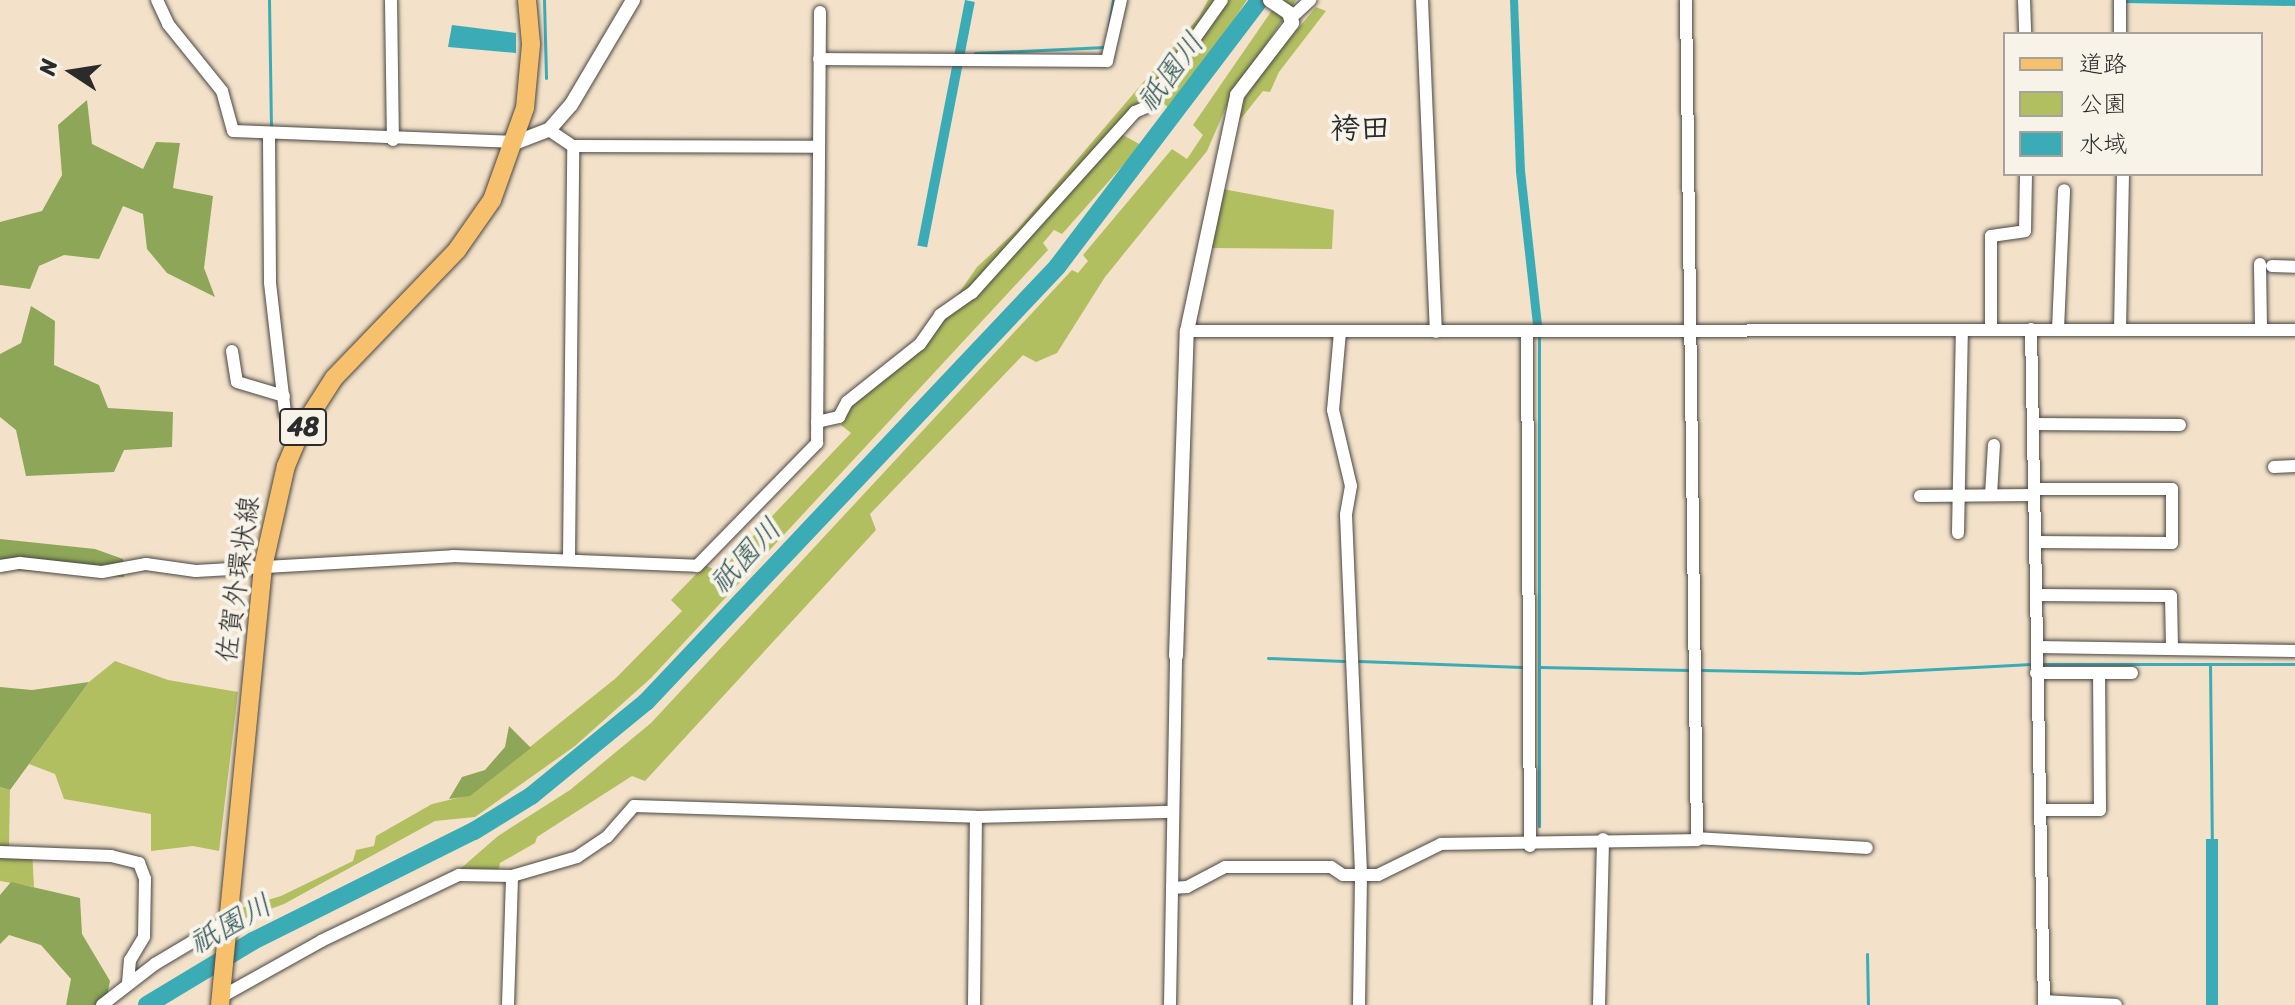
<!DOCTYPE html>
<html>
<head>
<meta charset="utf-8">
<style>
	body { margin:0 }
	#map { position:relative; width:2295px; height:1005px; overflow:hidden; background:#f3e2c9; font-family:Sriracha,"Klee One",sans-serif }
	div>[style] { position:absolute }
	.green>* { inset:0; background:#b2bf61 }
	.forest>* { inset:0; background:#8da657 }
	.water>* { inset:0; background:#3bacb6; transform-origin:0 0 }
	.stream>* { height:3px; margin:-1.5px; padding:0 1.5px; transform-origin:1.5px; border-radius:1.5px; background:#3bacb6 }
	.river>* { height:18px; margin:-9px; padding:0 9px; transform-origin:9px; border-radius:9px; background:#3bacb6 }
	.roads { filter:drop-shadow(0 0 2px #494643) drop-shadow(0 0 2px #494643) }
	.minor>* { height:12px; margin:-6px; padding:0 6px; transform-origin:6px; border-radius:6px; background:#fff }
	.tertiary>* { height:14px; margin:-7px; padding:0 7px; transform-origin:7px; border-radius:7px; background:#fff }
	.primary>* { height:18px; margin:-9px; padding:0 9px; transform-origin:9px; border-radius:9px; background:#f7c06c }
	span { translate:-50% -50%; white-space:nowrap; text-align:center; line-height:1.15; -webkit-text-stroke:8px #f7f3e8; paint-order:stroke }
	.shield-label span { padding:2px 6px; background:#f7f3e8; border:2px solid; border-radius:6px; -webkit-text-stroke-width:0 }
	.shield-label { font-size:26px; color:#2b2b2b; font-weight:700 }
	.street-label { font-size:28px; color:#2b2b2b }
	.water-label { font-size:30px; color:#31585c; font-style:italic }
	.neighbourhood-label { font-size:30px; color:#2b2b2b; font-weight:700 }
	.legend { position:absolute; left:2003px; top:32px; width:260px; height:144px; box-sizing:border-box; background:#f7f3e8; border:2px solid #a5a39c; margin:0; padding:10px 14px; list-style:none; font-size:24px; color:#2b2b2b }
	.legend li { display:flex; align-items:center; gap:16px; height:40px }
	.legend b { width:40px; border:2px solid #a5a39c }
	.north { position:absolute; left:32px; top:32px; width:80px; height:80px; -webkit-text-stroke:6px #f7f3e8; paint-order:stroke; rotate:282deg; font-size:22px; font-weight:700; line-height:32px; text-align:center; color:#2b2b2b }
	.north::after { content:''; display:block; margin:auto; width:28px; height:36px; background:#2b2b2b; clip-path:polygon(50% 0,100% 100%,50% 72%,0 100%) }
</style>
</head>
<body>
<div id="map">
	<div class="green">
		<div style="clip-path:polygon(1208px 0,1247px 0,1172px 111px,1153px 94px,1114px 130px,1141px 145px,1062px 234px,1054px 230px,1043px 243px,1048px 250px,651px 678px,575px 746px,475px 817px,435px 821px,284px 904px,243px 919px,241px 908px,281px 896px,353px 861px,356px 850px,374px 846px,376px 836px,432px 804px,470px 795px,616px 678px,682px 611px,671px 600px,705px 565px,719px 572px,851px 433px,841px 425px,850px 407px,918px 352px,977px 267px,1017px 230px,1199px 17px)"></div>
		<div style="clip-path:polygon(1279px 0,1296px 0,1230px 98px,1207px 151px,1105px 277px,1057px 353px,1036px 362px,1023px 355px,870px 514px,876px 530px,645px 781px,632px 776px,537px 837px,535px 843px,500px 863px,498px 872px,459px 870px,498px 836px,570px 790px,651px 723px,1072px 270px,1078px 273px,1088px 261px,1083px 255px,1172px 149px,1187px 159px,1203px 135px,1193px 125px)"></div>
		<div style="clip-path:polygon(1316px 7px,1326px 11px,1279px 72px,1270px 92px,1263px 91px,1239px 121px,1243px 101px,1256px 79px)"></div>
		<div style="clip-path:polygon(1223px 189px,1334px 210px,1332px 249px,1211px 248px)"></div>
		<div style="clip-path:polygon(115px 661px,168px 680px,238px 692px,219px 851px,193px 846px,151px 851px,151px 814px,64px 799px,55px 774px,29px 764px,89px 682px)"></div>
		<div style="clip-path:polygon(0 787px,10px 790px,9px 847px,32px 849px,34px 887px,0 881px)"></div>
	</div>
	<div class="forest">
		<div style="clip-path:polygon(87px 100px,92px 144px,143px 169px,156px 142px,180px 143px,173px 188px,213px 196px,204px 268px,215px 297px,167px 273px,147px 249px,143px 214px,123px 206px,99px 259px,64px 255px,39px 266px,30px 289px,0 285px,0 222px,42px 211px,62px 175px,58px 125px)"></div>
		<div style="clip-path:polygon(31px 306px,55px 321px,54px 365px,99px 385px,108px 408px,173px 412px,172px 447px,124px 450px,114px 472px,26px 476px,16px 430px,0 417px,0 354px,21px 343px)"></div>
		<div style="clip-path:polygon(0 539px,95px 549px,123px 559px,124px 577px,0 569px)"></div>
		<div style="clip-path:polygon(89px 682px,10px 790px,0 787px,0 687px,32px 690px)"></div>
		<div style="clip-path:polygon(509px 726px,531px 748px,470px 796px,449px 799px,462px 777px,485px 770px,505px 747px)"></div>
		<div style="clip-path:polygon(11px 882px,80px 898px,82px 934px,110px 981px,107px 996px,95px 1005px,66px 1005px,71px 979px,41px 945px,9px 935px,0 944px,0 895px)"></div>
	</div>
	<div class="water">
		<div style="left:965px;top:0;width:10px;height:250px;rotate:11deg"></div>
		<div style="clip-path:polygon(1510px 0,1518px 0,1525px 171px,1542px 325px,1533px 325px,1516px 172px)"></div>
		<div style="clip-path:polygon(2124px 0,2295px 0,2295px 6px,2124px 3px)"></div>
		<div style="clip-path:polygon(452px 25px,516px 33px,516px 53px,448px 47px)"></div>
		<div style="left:2206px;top:839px;width:12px;height:166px"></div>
	</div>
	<div class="stream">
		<div style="left:269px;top:0;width:128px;rotate:89.1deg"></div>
		<div style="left:544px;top:0;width:78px;rotate:88.5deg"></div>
		<div style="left:1108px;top:32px;width:32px;rotate:-81deg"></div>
		<div style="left:975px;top:53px;width:130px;rotate:-2.6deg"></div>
		<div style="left:1539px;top:334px;width:492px;rotate:90deg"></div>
		<div style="left:1268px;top:658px;width:76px;rotate:2.3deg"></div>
		<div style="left:1359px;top:661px;width:163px;rotate:2.1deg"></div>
		<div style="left:2042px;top:664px;width:253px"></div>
		<div style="left:2210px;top:664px;width:177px;rotate:89.4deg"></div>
		<div style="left:1539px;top:667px;width:150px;rotate:1.1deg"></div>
		<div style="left:1702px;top:670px;width:158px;rotate:1.1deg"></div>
		<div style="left:1860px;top:673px;width:172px;rotate:-3deg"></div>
		<div style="left:1867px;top:954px;width:51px;rotate:88.9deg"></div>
	</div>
	<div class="river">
		<div style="left:147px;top:1005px;width:124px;rotate:-31.1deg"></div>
		<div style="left:253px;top:941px;width:247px;rotate:-26.5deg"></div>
		<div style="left:474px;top:831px;width:67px;rotate:-31.6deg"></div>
		<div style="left:531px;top:796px;width:149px;rotate:-39.3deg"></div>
		<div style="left:646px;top:702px;width:598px;rotate:-46.62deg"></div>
		<div style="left:1057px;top:267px;width:335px;rotate:-52.8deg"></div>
	</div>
	<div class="roads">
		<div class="minor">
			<div style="left:157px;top:0;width:26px;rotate:65deg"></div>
			<div style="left:168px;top:24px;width:86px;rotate:51.1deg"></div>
			<div style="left:222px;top:91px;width:41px;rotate:74.6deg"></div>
			<div style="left:233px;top:131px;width:284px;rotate:2.2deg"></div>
			<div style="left:391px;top:0;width:140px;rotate:89.2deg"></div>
			<div style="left:1422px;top:0;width:332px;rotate:87.6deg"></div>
			<div style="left:2024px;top:0;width:34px;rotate:88deg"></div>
			<div style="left:2120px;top:0;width:34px;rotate:90deg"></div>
			<div style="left:1292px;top:17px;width:25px;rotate:-43deg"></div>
			<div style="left:819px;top:59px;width:288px;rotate:0.4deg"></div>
			<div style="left:1107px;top:61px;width:63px;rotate:-77.1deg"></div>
			<div style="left:549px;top:130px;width:29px;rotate:34deg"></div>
			<div style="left:573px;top:146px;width:244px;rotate:0.2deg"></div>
			<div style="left:269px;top:137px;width:146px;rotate:89.6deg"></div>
			<div style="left:270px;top:283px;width:131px;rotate:83.4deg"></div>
			<div style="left:285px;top:413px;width:23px;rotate:41deg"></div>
			<div style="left:2260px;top:264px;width:66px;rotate:89.1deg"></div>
			<div style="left:2272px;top:266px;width:23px;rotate:2deg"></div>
			<div style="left:1991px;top:329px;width:93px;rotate:-90deg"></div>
			<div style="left:1991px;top:236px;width:34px;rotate:-8deg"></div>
			<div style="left:2025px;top:231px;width:57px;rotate:-89deg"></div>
			<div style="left:2031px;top:329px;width:676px;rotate:88.9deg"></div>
			<div style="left:2058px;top:329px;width:139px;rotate:-87.5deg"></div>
			<div style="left:2120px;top:330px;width:156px;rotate:-88.9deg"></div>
			<div style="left:1187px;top:331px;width:1108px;rotate:-0.05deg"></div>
			<div style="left:1340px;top:332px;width:78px;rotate:95.1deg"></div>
			<div style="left:1333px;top:410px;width:78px;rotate:76.7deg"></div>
			<div style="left:1351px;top:486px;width:29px;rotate:100deg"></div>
			<div style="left:1346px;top:515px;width:362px;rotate:87.6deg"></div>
			<div style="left:1361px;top:877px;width:128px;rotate:90.9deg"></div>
			<div style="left:1527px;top:332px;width:514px;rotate:89.67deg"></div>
			<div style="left:232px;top:351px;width:31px;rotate:81deg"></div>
			<div style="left:237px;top:382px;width:49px;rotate:16.6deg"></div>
			<div style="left:817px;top:422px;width:23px;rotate:-13deg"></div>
			<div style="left:839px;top:417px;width:17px;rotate:-62deg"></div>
			<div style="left:847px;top:402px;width:93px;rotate:-38.5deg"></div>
			<div style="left:920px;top:344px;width:35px;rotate:-55deg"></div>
			<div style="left:940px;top:315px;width:39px;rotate:-35deg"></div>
			<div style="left:972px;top:293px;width:244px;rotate:-48deg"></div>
			<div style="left:1135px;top:112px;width:12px;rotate:-24deg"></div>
			<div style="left:1146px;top:107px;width:131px;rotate:-54.6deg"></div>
			<div style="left:2033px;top:424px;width:147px;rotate:0.4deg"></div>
			<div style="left:2274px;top:467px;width:21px;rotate:-3deg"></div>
			<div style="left:2034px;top:489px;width:138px"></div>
			<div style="left:2172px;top:489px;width:54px;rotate:90deg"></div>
			<div style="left:2172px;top:543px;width:137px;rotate:-179.6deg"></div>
			<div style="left:1991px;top:495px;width:50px;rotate:-86.6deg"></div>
			<div style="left:1920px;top:496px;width:114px;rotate:-0.5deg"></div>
			<div style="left:1958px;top:533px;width:203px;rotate:-88.9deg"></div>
			<div style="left:569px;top:557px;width:411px;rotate:-89.4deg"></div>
			<div style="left:0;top:566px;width:20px;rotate:-9deg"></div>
			<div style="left:20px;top:563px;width:82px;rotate:6.3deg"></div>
			<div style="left:102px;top:572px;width:45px;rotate:-10.3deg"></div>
			<div style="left:146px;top:564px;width:50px;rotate:8deg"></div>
			<div style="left:196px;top:571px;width:257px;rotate:-3.3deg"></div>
			<div style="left:453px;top:556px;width:244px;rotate:2.3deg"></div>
			<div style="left:697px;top:566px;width:172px;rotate:-45.7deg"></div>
			<div style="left:817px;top:443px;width:431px;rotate:-89.6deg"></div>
			<div style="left:2037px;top:595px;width:134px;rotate:0.4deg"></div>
			<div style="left:2171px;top:596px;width:53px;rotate:88.9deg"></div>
			<div style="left:2038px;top:647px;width:257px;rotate:0.9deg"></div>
			<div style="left:2036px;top:673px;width:96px"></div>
			<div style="left:2040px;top:810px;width:60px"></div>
			<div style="left:2100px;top:810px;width:137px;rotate:-90.4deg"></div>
			<div style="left:1696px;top:838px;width:171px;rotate:3.3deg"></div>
			<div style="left:0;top:852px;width:111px;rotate:2.1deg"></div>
			<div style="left:111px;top:856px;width:29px;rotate:14deg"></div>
			<div style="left:139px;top:863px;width:17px;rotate:69deg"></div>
			<div style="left:145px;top:879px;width:58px;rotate:91deg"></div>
			<div style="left:144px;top:937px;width:27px;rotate:121deg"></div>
			<div style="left:130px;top:960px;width:23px;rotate:95deg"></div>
			<div style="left:1172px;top:888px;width:15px;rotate:-4deg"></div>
			<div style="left:1187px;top:887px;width:43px;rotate:-27.8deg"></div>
			<div style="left:1225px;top:867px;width:106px"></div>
			<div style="left:1331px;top:867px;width:14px;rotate:34deg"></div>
			<div style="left:1343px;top:875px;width:35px"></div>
			<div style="left:1378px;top:875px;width:70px;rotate:-26.2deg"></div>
			<div style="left:1441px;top:844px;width:256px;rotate:-0.9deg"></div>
			<div style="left:1697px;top:840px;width:840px;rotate:-90.75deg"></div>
			<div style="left:221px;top:997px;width:115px;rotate:-29.2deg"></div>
			<div style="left:321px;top:941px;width:153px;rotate:-25.6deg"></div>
			<div style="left:459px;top:875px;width:53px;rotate:1.1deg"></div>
			<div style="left:512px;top:876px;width:68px;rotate:-16.3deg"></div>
			<div style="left:577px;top:857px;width:36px;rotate:-34deg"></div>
			<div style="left:607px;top:837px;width:41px;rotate:-48.9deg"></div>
			<div style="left:634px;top:806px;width:342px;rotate:1.8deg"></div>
			<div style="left:976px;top:817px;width:197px;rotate:-1.5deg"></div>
			<div style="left:2044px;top:1001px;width:72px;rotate:3.2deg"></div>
			<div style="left:102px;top:1005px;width:67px;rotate:-37.7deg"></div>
			<div style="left:155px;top:964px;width:84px;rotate:-30.8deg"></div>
			<div style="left:508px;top:1005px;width:129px;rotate:-88.2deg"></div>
			<div style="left:974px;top:1005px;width:188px;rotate:-89.4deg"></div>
			<div style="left:1170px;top:1005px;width:349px;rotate:-89deg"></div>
			<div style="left:1599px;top:1005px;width:166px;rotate:-88.6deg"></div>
		</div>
		<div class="tertiary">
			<div style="left:517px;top:142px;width:34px;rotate:-21deg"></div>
			<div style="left:549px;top:130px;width:33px;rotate:-49deg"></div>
			<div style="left:571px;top:105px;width:122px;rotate:-59.4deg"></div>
			<div style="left:1176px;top:656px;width:325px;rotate:-88.1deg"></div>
			<div style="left:1187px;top:331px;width:241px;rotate:-78deg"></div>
			<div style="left:1237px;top:95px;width:91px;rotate:-52.6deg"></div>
			<div style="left:1292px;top:23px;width:10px;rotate:-107deg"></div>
			<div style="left:1289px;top:13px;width:23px;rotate:-146deg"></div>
		</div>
		<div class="primary">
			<div style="left:220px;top:1005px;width:440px;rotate:-84.4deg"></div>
			<div style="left:263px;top:567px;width:104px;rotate:-77.2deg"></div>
			<div style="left:286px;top:466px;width:41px;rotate:-67.2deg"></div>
			<div style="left:302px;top:428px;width:59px;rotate:-57.4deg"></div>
			<div style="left:334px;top:378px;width:178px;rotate:-46.1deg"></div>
			<div style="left:457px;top:250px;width:61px;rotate:-55deg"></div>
			<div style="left:492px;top:200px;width:98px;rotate:-70.3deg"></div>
			<div style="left:525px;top:108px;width:64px;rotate:-84.6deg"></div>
			<div style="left:531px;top:44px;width:44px;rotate:-95.2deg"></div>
		</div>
	</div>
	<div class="shield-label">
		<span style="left:303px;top:427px">48</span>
	</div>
	<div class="street-label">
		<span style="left:238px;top:579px;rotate:-82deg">佐賀外環状線</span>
	</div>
	<div class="water-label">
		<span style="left:1170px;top:72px;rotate:-53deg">祇園川</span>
		<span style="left:745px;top:556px;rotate:-47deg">祇園川</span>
		<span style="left:230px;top:924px;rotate:-29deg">祇園川</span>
	</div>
	<div class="neighbourhood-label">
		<span style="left:1360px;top:128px">袴田</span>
	</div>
	<ul class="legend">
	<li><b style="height:10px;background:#f7c06c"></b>道路</li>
	<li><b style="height:22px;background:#b2bf61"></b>公園</li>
	<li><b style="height:22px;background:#3bacb6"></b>水域</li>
	</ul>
	<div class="north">N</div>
</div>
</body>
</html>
